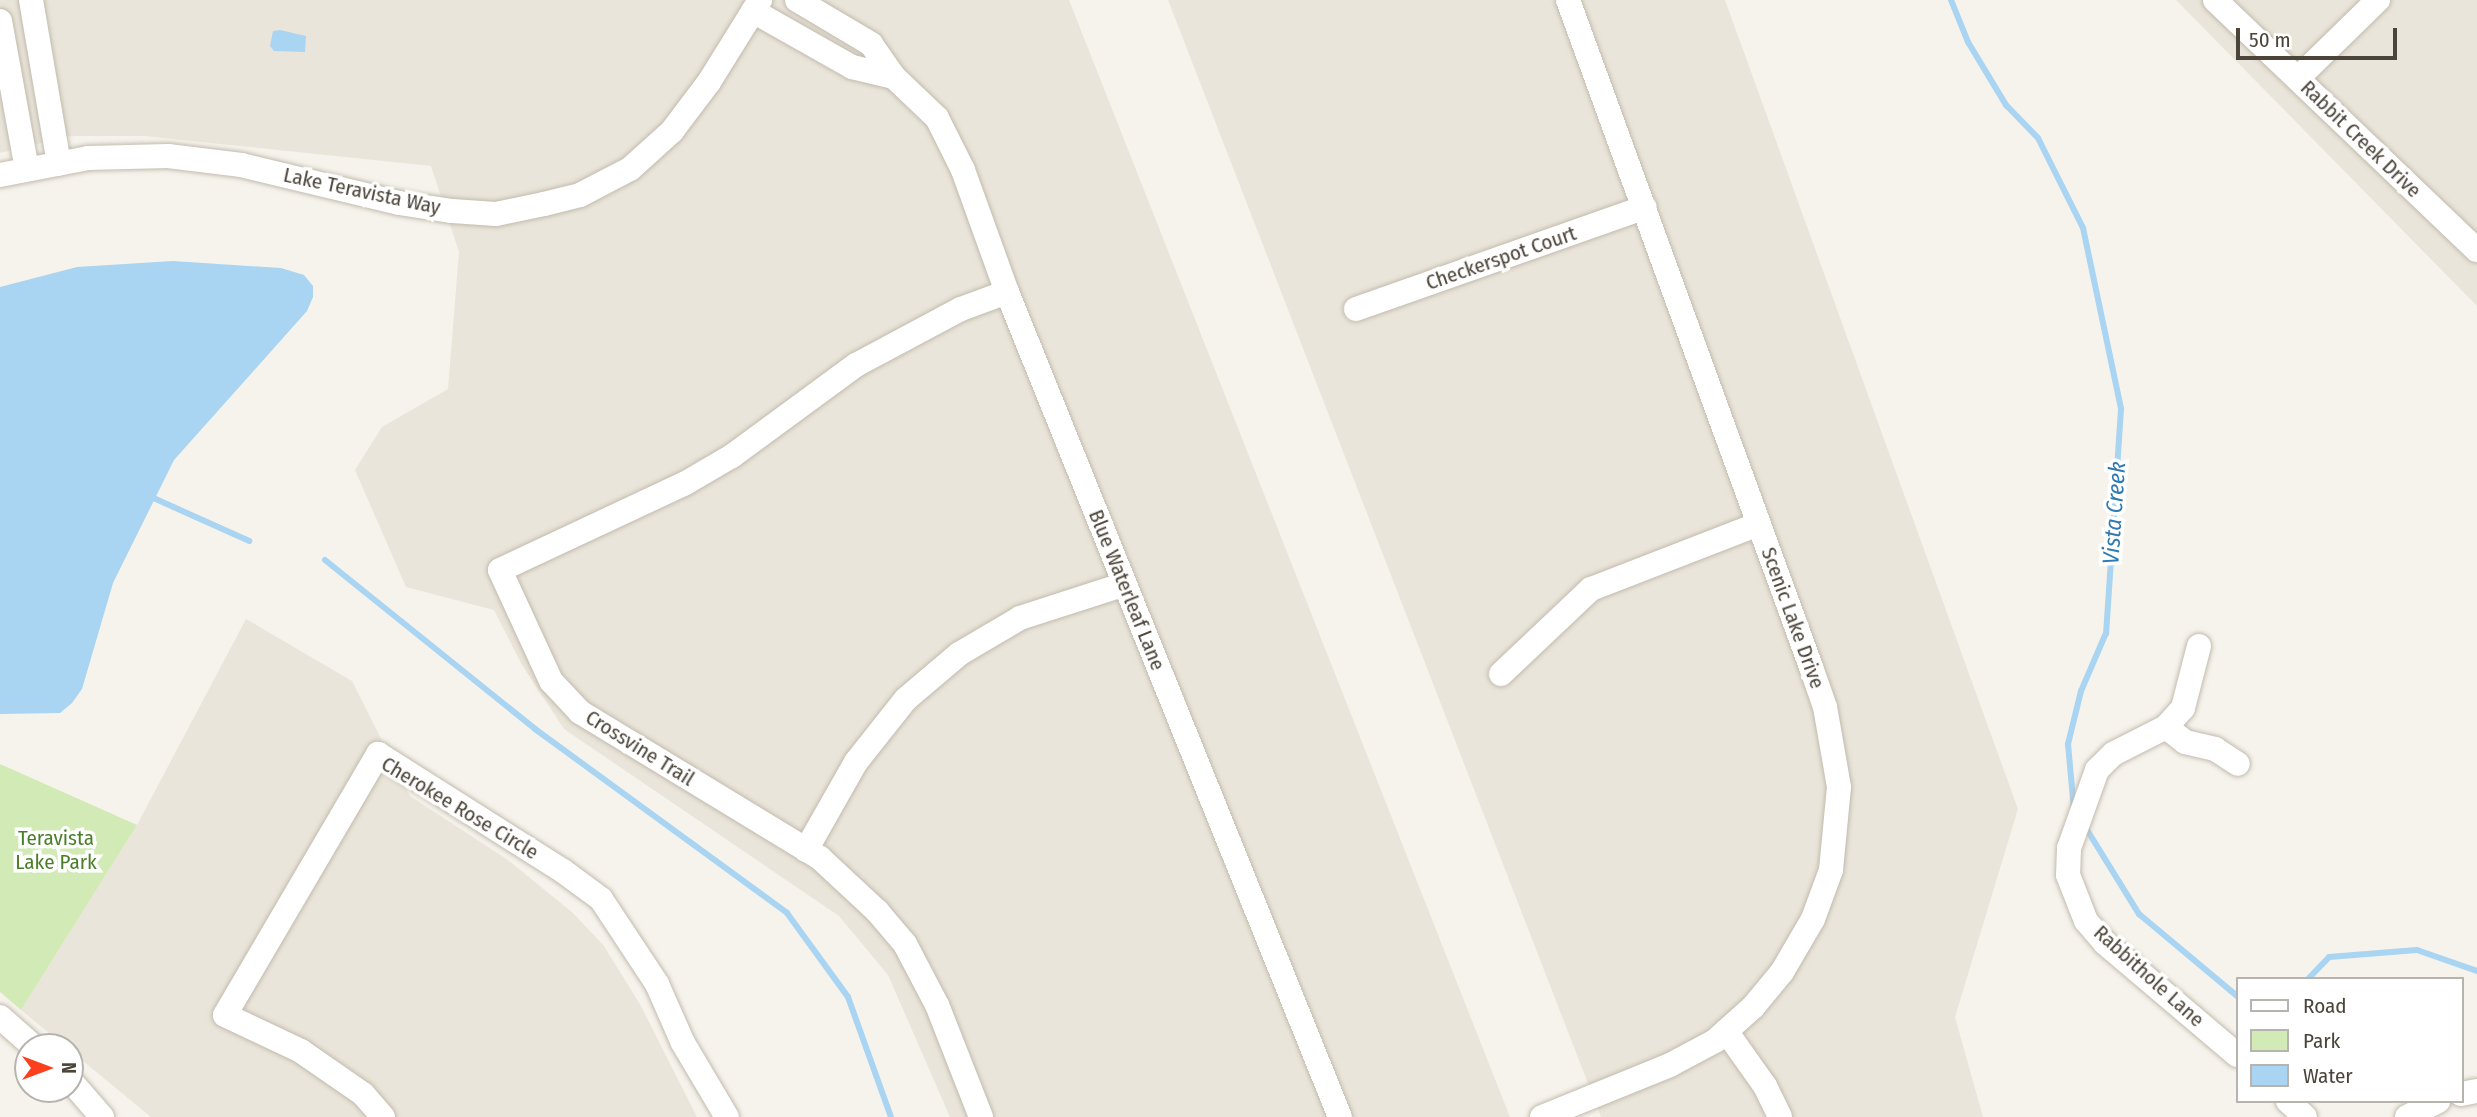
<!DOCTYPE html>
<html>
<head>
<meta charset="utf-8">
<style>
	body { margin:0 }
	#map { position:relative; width:2477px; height:1117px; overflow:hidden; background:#f6f3ec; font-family:"Fira Sans Condensed",sans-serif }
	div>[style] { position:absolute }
	.residential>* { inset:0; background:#eae5da }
	.green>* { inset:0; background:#d2eab5 }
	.water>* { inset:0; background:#a9d4f2 }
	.stream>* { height:6px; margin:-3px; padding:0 3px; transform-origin:3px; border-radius:3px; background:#a9d4f2 }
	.roads { filter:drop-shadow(0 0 2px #c2bbae) drop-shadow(0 0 2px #c2bbae) }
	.minor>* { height:24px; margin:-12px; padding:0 12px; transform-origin:12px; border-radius:12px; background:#fff }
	span { translate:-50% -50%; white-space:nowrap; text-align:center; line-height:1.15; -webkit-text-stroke:7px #fff; paint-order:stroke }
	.street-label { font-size:21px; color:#4b4439 }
	.park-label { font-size:21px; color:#4a7f2a }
	.water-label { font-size:23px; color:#2e7ab2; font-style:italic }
	.legend { position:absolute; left:2236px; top:977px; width:228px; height:126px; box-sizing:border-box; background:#fff; border:2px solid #b7b4b0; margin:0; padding:9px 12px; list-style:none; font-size:21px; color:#4b4439 }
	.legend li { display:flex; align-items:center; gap:14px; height:35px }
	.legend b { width:35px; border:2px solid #b7b4b0 }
	.north { position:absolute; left:14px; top:1033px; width:70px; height:70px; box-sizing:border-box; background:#fff; border:2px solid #b7b4b0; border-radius:50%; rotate:90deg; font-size:19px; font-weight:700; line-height:28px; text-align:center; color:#4b4439 }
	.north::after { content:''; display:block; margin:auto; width:24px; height:32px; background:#fc3f1d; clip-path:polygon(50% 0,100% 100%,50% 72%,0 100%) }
	.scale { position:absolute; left:2236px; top:28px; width:161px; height:32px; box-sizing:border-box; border:4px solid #4b4439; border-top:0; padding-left:9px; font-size:21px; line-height:24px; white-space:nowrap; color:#4b4439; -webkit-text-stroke:5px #fff; paint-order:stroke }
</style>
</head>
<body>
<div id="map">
	<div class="residential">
		<div style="clip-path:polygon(0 0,1069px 0,1510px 1117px,950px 1117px,888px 975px,839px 916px,564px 729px,522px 665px,494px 610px,406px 587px,355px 470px,382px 427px,448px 389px,459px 252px,431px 166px,144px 136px,70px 136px,0 153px)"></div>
		<div style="clip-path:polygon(1168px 0,1725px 0,2018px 809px,1955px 1017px,1983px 1117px,1601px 1117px)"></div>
		<div style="clip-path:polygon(2176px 0,2477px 0,2477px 306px)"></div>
		<div style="clip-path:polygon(246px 619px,352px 681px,410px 796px,508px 860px,573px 913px,604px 946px,641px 1006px,697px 1117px,151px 1117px,21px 1010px,137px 825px)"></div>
	</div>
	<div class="green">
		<div style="clip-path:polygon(0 764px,137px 825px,21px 1010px,0 992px)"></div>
	</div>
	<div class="water">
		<div style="clip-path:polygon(280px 30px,306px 36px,305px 52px,274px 51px,270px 46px,273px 31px)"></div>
		<div style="clip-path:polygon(173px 261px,281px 268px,304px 275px,313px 286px,313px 297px,307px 311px,174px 460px,113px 583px,82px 689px,72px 703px,60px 713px,0 714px,0 287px,77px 267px)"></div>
	</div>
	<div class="stream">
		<div style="left:1951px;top:0;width:45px;rotate:68deg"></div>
		<div style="left:1968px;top:42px;width:74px;rotate:58.9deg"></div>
		<div style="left:2006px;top:105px;width:46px;rotate:45.9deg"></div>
		<div style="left:2038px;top:138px;width:101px;rotate:63.4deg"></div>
		<div style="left:2083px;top:228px;width:185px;rotate:78.1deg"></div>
		<div style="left:2121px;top:409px;width:225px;rotate:93.8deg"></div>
		<div style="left:2106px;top:633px;width:63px;rotate:113.3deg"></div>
		<div style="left:2081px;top:691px;width:55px;rotate:103.8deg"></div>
		<div style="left:2068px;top:744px;width:66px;rotate:84.8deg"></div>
		<div style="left:149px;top:496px;width:110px;rotate:24.2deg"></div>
		<div style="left:325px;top:560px;width:270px;rotate:38.8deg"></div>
		<div style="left:535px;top:729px;width:312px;rotate:36.1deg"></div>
		<div style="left:787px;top:913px;width:104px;rotate:54deg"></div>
		<div style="left:848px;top:997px;width:127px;rotate:70.3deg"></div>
		<div style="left:2084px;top:825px;width:105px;rotate:58.3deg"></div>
		<div style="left:2139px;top:914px;width:128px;rotate:39.9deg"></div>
		<div style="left:2308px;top:979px;width:30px;rotate:-46deg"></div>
		<div style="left:2329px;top:957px;width:88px;rotate:-4.5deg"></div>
		<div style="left:2417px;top:950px;width:64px;rotate:19.3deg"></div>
	</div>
	<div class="roads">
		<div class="minor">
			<div style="left:31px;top:0;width:166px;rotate:80.3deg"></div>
			<div style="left:797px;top:0;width:86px;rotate:30.7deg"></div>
			<div style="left:871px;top:44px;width:40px;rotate:55.1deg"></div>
			<div style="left:894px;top:77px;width:59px;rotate:43.6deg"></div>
			<div style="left:937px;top:118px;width:58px;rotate:63.4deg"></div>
			<div style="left:963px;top:170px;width:130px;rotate:70.2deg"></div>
			<div style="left:1007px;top:292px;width:890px;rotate:68.02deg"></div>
			<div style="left:2215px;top:0;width:362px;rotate:43.7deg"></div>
			<div style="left:753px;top:11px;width:114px;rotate:29.5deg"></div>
			<div style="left:852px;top:67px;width:43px;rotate:13.4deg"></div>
			<div style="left:0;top:21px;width:150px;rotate:79.7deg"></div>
			<div style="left:2298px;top:78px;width:112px;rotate:-44.3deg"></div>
			<div style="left:0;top:175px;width:90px;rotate:-10.9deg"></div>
			<div style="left:88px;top:158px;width:80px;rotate:-1.4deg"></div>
			<div style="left:168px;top:156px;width:74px;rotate:7deg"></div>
			<div style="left:241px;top:165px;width:163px;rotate:13.5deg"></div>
			<div style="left:399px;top:203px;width:54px;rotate:8.6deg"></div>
			<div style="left:452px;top:211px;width:44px;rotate:3.9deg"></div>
			<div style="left:496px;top:214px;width:49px;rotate:-11.8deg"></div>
			<div style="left:544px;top:204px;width:37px;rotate:-14deg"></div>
			<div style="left:580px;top:195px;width:56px;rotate:-27.5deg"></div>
			<div style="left:630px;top:169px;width:57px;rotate:-42.1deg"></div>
			<div style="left:672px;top:131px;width:61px;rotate:-52.9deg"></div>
			<div style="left:709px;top:82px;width:97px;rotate:-58.1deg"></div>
			<div style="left:1356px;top:309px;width:306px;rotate:-19.4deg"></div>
			<div style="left:2199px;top:646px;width:64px;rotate:104.5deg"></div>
			<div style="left:2183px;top:708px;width:25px;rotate:132deg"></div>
			<div style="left:2166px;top:727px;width:59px;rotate:153deg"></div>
			<div style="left:2113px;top:754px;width:23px;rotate:135deg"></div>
			<div style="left:2097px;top:770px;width:83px;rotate:109.7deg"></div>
			<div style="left:2069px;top:848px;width:27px;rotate:92deg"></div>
			<div style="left:2068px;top:875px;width:49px;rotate:68.6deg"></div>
			<div style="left:2086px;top:921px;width:29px;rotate:49deg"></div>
			<div style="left:2105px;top:943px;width:173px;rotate:40.3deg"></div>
			<div style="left:1501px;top:674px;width:124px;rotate:-43.4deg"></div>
			<div style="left:1591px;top:589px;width:180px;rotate:-21.2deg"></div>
			<div style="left:2166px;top:727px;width:24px;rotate:38deg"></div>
			<div style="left:2185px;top:742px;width:31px;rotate:13deg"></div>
			<div style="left:2215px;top:749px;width:27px;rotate:33deg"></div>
			<div style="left:806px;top:850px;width:101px;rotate:-60.4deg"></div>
			<div style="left:856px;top:762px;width:80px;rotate:-51.6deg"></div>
			<div style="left:906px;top:699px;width:70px;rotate:-40.3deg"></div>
			<div style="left:959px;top:654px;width:71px;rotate:-30.5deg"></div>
			<div style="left:1020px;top:618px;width:110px;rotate:-17.9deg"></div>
			<div style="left:0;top:1017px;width:45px;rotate:41.4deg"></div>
			<div style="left:1726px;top:1031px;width:67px;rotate:54.7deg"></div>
			<div style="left:1765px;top:1086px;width:34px;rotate:64deg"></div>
			<div style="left:70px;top:1080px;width:49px;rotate:49.1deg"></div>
			<div style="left:2461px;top:1094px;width:16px;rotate:-11deg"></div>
			<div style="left:2288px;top:1101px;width:23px;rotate:43deg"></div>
			<div style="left:383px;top:1117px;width:30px;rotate:-131deg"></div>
			<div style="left:363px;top:1094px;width:75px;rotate:-145.3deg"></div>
			<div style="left:301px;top:1051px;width:84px;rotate:-154.7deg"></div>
			<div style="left:225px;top:1015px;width:303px;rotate:-59.6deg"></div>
			<div style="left:378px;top:754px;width:219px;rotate:32.3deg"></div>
			<div style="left:563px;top:871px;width:47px;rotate:36.4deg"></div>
			<div style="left:601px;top:899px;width:102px;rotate:56.6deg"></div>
			<div style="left:657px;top:984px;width:64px;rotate:66.2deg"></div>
			<div style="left:683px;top:1043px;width:86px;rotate:59.3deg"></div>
			<div style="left:981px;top:1117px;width:120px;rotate:-111.4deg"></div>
			<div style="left:937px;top:1005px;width:69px;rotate:-117.7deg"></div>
			<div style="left:905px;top:944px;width:43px;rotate:-130.3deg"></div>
			<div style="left:877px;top:911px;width:78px;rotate:-137.1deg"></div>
			<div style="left:820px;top:858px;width:281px;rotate:-148.7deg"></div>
			<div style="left:580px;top:712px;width:42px;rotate:-133.1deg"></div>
			<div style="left:551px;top:681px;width:122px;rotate:-114.7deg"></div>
			<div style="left:500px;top:570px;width:203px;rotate:-25.1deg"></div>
			<div style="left:684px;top:484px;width:56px;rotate:-30.3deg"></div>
			<div style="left:732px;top:456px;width:154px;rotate:-36.3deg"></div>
			<div style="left:856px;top:365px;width:119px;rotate:-28.1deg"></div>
			<div style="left:961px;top:309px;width:49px;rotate:-20.3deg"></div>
			<div style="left:1542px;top:1117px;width:138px;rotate:-22.1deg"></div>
			<div style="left:1670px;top:1065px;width:51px;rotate:-28.1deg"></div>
			<div style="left:1715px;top:1041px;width:51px;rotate:-41.8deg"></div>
			<div style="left:1753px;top:1007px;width:45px;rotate:-50.4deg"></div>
			<div style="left:1782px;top:972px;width:61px;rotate:-59.7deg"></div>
			<div style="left:1813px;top:919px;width:52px;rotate:-69.8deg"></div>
			<div style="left:1831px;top:870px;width:83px;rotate:-84.5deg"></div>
			<div style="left:1839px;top:787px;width:81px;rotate:-99.9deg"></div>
			<div style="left:1825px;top:707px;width:42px;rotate:-109.3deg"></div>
			<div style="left:1811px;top:667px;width:710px;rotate:-110.02deg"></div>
			<div style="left:2407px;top:1117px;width:35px;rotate:-27deg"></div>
		</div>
	</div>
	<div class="street-label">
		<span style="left:2361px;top:139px;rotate:44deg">Rabbit Creek Drive</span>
		<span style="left:362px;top:191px;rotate:12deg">Lake Teravista Way</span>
		<span style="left:1501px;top:258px;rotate:-19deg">Checkerspot Court</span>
		<span style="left:1127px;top:590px;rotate:68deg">Blue Waterleaf Lane</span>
		<span style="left:1793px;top:618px;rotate:70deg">Scenic Lake Drive</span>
		<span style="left:640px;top:748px;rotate:32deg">Crossvine Trail</span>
		<span style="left:460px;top:808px;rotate:31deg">Cherokee Rose Circle</span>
		<span style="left:2149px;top:976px;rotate:42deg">Rabbithole Lane</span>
	</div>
	<div class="park-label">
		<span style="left:56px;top:850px">Teravista<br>Lake Park</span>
	</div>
	<div class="water-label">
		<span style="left:2114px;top:513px;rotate:-86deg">Vista Creek</span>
	</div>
	<ul class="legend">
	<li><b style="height:9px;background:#fff"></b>Road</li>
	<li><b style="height:19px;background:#d2eab5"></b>Park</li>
	<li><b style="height:19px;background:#a9d4f2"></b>Water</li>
	</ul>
	<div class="north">N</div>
	<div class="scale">50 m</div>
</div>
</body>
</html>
